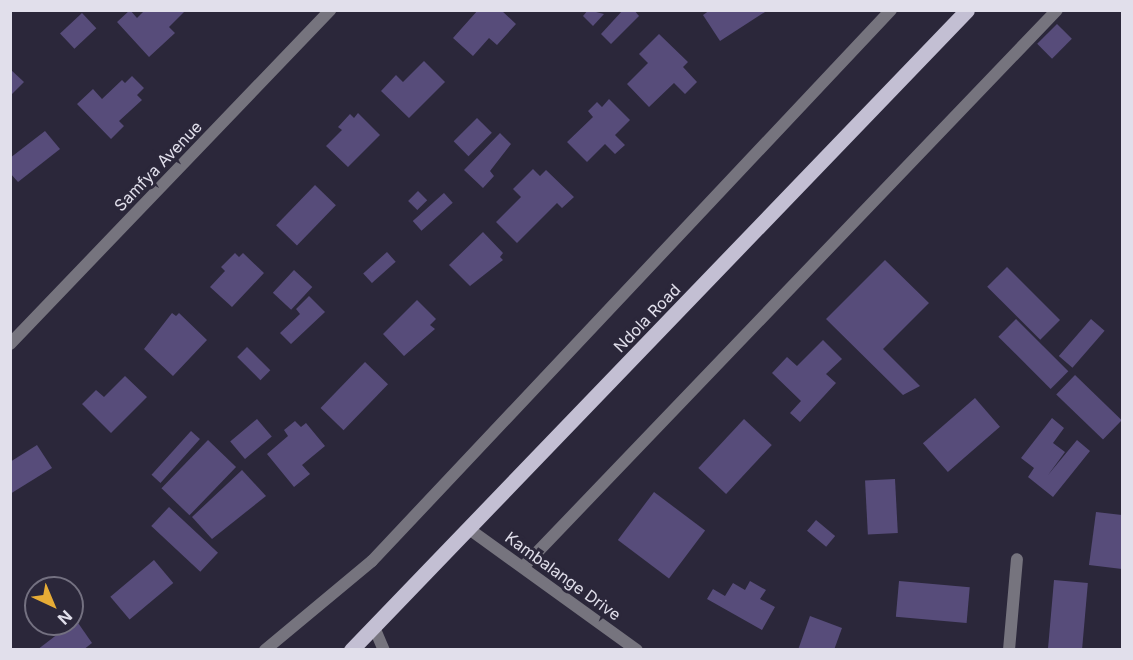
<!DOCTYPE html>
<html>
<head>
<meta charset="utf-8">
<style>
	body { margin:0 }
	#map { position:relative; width:1133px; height:660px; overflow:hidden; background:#2b273a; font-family:Inter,sans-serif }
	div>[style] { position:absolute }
	.building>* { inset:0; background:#574c7a; transform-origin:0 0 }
	.minor>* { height:12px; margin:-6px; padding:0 6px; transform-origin:6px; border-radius:6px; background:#76747e }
	.tertiary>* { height:12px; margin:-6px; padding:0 6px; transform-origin:6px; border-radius:6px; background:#76747e }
	.primary>* { height:15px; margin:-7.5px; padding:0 7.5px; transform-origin:7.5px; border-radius:7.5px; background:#c3bfd3 }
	span { translate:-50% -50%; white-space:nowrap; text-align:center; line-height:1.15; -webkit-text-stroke:6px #2b273a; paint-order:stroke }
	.street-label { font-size:16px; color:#e1dfeb }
	.frame { position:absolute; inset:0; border:12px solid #e1dfeb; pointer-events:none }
	.north { position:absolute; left:24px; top:576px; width:60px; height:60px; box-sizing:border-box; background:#2b273a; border:2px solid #747181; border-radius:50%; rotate:136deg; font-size:16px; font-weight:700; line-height:24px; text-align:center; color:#e1dfeb }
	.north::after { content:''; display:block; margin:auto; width:21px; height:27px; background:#e7ac36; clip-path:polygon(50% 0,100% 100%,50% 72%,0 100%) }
</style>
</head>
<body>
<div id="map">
	<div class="building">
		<div style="clip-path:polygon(130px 10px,137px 18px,145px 10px,186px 10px,169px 27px,175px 33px,149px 57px,117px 22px)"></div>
		<div style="clip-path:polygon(478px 10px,501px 10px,516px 24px,497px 45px,489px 38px,473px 56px,453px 38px)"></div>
		<div style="clip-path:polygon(588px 10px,604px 14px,593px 26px,583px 16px)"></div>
		<div style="clip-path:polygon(623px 10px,634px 10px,639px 16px,611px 44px,601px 34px)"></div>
		<div style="clip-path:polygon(710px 10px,768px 10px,720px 41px,703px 15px)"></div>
		<div style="left:82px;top:13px;width:21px;height:30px;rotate:47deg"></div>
		<div style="left:1057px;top:24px;width:21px;height:28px;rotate:45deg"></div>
		<div style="clip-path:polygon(659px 34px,688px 62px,683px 67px,697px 82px,685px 94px,674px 83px,649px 107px,627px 84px,648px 63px,639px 54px)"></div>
		<div style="clip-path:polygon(424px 61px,445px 82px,409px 118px,381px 91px,396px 75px,403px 82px)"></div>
		<div style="clip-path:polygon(10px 69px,24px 82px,10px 96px)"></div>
		<div style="clip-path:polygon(132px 76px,144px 88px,137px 95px,142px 100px,119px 121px,124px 126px,111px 139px,77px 104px,93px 89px,102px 99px,122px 80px,125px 83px)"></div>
		<div style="clip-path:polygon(609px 99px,630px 120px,615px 135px,625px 145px,615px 154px,605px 144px,587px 162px,567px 142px,593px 117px,588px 111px,597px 102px,602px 107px)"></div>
		<div style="clip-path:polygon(358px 113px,380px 135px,348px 167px,326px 146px,342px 130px,338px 127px,350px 114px,354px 118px)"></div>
		<div style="left:477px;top:118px;width:21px;height:33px;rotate:45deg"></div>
		<div style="clip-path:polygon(45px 131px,60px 149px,18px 182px,10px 173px,10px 158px)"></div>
		<div style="clip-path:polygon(500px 133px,511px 144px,490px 171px,494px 176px,483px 188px,464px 170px)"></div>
		<div style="clip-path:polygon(533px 169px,540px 176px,546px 170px,574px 197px,562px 208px,557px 203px,517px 243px,496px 222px,521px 197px,513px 189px)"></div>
		<div style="left:315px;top:185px;width:29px;height:56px;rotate:44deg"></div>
		<div style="left:418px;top:191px;width:13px;height:14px;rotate:45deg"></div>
		<div style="left:444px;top:193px;width:13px;height:42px;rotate:48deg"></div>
		<div style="clip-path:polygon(483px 232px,503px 253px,500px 257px,503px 260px,470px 286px,449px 265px)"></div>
		<div style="left:387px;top:252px;width:13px;height:32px;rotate:48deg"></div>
		<div style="clip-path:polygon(235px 253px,239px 257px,243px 253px,264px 273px,232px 307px,210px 287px,225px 271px,221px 267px)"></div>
		<div style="clip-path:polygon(885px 260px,929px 303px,883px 349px,920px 386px,903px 395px,826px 319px)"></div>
		<div style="left:1007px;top:267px;width:75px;height:28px;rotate:45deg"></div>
		<div style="left:294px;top:270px;width:25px;height:31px;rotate:43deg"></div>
		<div style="clip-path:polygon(309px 296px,325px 312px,291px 344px,280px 333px,300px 314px,296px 309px)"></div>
		<div style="clip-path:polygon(417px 300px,436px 319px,430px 325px,435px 329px,404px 356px,383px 334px)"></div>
		<div style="clip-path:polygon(172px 313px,176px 316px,179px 313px,207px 340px,173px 376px,144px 349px)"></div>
		<div style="left:1016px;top:319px;width:74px;height:25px;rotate:45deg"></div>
		<div style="left:1091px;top:319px;width:18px;height:49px;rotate:41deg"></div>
		<div style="clip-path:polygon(823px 340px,842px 359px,826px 374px,836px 383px,800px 422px,790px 413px,801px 401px,772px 373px,787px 357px,797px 366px)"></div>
		<div style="left:247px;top:347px;width:33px;height:14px;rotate:45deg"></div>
		<div style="left:365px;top:362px;width:32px;height:64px;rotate:44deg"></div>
		<div style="left:1075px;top:375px;width:65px;height:27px;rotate:44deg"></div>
		<div style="clip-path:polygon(125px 376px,147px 397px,111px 433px,82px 404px,96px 390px,104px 397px)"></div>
		<div style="left:975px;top:398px;width:38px;height:69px;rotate:49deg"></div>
		<div style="clip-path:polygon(1052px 418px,1064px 428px,1053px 443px,1065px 452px,1048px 475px,1077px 440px,1090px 451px,1053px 497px,1028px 477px,1034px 468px,1021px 458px)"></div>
		<div style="left:257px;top:419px;width:23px;height:35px;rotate:50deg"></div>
		<div style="left:744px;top:419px;width:38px;height:67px;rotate:43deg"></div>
		<div style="clip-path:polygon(295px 421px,301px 427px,306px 423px,325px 446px,302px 465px,310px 474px,294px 487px,267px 454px,288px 436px,284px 430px)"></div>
		<div style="left:191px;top:431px;width:12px;height:59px;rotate:42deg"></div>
		<div style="left:208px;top:440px;width:39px;height:67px;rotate:44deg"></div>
		<div style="clip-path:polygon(37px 445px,52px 468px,10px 494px,10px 462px)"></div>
		<div style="clip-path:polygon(242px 470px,266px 496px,212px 539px,192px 517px)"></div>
		<div style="left:895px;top:479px;width:54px;height:30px;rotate:87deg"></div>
		<div style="left:654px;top:492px;width:64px;height:60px;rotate:37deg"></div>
		<div style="left:169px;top:507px;width:67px;height:26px;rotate:43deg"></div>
		<div style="clip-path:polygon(1096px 512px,1122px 515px,1122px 569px,1089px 565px)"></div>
		<div style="left:816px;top:520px;width:25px;height:14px;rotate:40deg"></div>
		<div style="left:154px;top:560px;width:30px;height:57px;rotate:50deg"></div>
		<div style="left:1054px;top:580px;width:34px;height:70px;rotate:5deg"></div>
		<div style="clip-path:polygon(750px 581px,766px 590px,760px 599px,775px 607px,762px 630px,707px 599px,713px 589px,725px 596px,733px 583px,745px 590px)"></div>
		<div style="left:899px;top:581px;width:71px;height:36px;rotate:5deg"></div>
		<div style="clip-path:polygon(810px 616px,842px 628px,834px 650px,798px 650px)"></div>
		<div style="clip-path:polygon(76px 620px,92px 643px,83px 650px,37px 650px)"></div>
	</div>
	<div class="minor">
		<div style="left:10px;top:344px;width:463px;rotate:-46.2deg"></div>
		<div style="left:524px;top:566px;width:770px;rotate:-46.21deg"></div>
		<div style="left:374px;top:627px;width:25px;rotate:67deg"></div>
		<div style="left:265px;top:650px;width:139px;rotate:-39.8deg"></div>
		<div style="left:372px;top:561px;width:757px;rotate:-46.71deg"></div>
		<div style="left:1009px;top:650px;width:91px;rotate:-85deg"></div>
	</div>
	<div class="tertiary">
		<div style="left:469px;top:529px;width:207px;rotate:35.8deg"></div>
	</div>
	<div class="primary">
		<div style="left:351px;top:650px;width:888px;rotate:-46.09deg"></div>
	</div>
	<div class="street-label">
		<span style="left:158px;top:166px;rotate:-46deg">Samfya Avenue</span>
		<span style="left:647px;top:318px;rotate:-46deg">Ndola Road</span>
		<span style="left:563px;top:576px;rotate:36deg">Kambalange Drive</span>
	</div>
	<div class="frame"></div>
	<div class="north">N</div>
</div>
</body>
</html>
